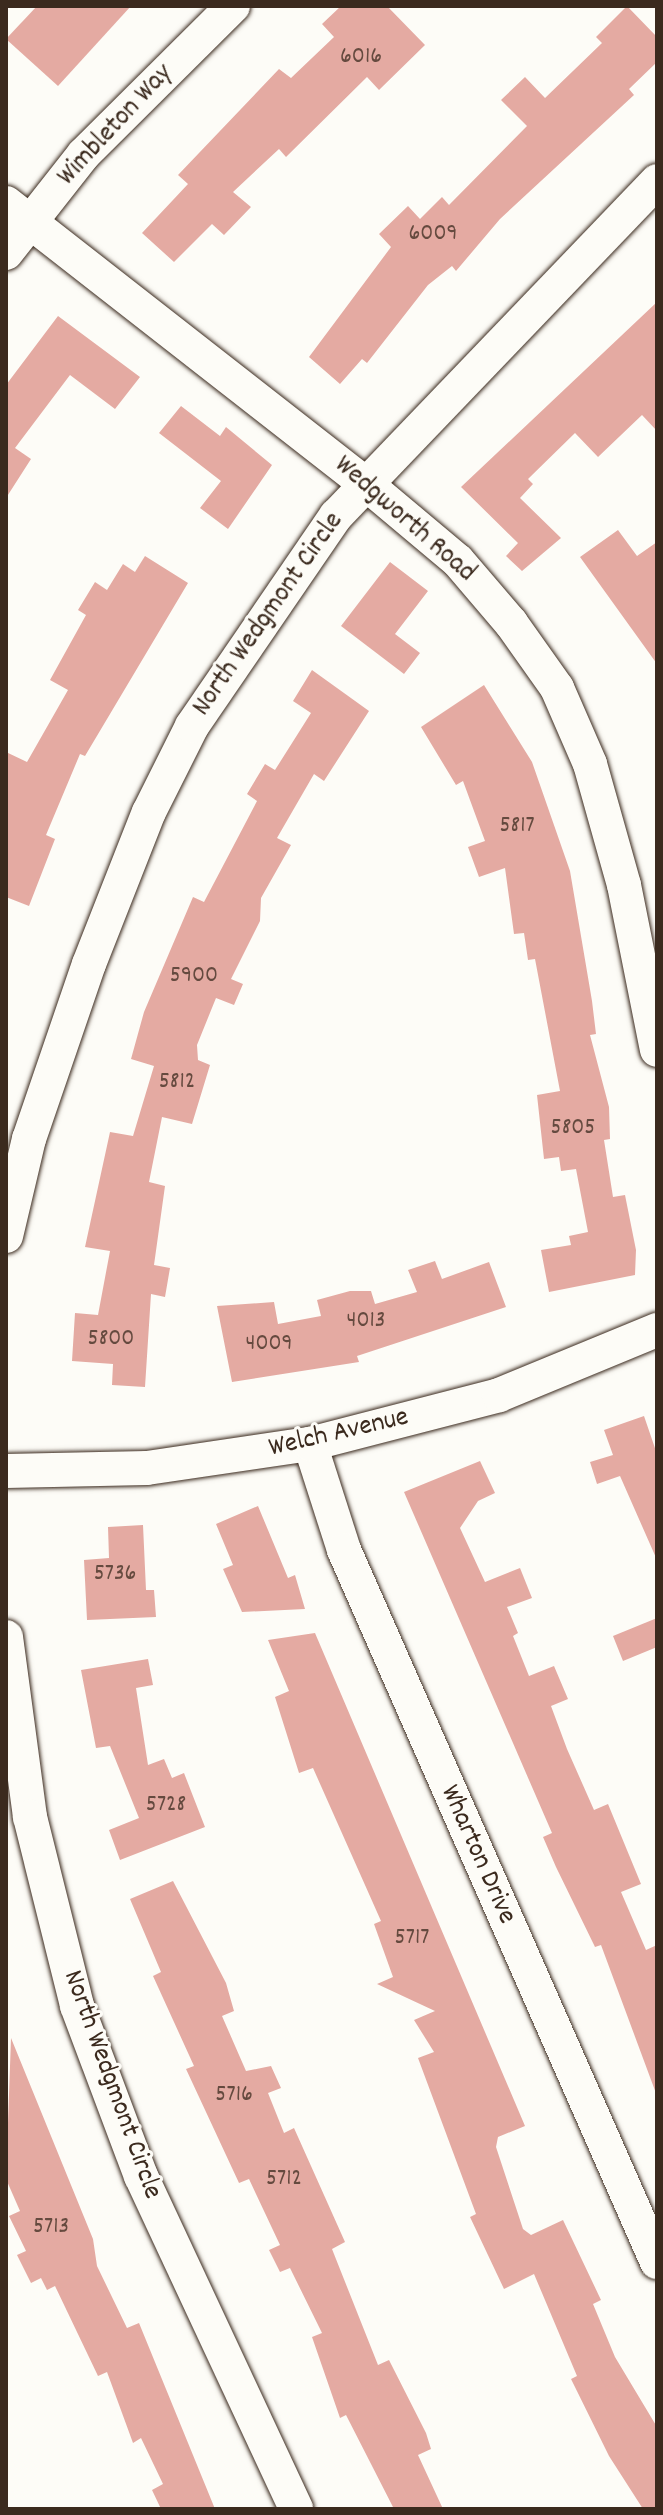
<!DOCTYPE html>
<html>
<head>
<meta charset="utf-8">
<style>
	body { margin:0 }
	#map { position:relative; width:663px; height:2515px; overflow:hidden; background:#fdfcf7; font-family:Dekko,sans-serif }
	div>[style] { position:absolute }
	.building>* { inset:0; background:#e4aaa2 }
	.roads { filter:drop-shadow(0 0 2px #3b2a1e) drop-shadow(0 0 2px #3b2a1e) }
	.minor>* { height:34px; margin:-17px; padding:0 17px; transform-origin:17px; border-radius:17px; background:#fdfcf7 }
	span { translate:-50% -50%; white-space:nowrap; text-align:center; line-height:1.15; -webkit-text-stroke:6px #fdfcf7; paint-order:stroke }
	.number-label { font-size:24px; color:#654a3f }
	.number-label span { -webkit-text-stroke-width:0 }
	.street-label { font-size:28px; color:#3b2a1e }
	.frame { position:absolute; inset:0; border:8px solid #3b2a1e; pointer-events:none }
</style>
</head>
<body>
<div id="map">
	<div class="building">
		<div style="clip-path:polygon(37px 6px,131px 6px,58px 86px,6px 39px)"></div>
		<div style="clip-path:polygon(341px 6px,387px 6px,425px 45px,379px 90px,367px 77px,286px 157px,279px 149px,233px 192px,251px 207px,224px 235px,212px 224px,174px 262px,142px 233px,188px 184px,178px 175px,279px 69px,291px 78px,334px 37px,322px 24px)"></div>
		<div style="clip-path:polygon(627px 6px,657px 37px,657px 62px,629px 89px,634px 95px,500px 219px,456px 271px,452px 266px,428px 285px,367px 363px,362px 359px,340px 384px,309px 357px,391px 247px,379px 234px,408px 206px,420px 219px,442px 197px,449px 205px,527px 126px,501px 100px,525px 77px,545px 98px,602px 43px,596px 37px)"></div>
		<div style="clip-path:polygon(657px 302px,657px 431px,642px 415px,598px 457px,575px 433px,528px 479px,533px 484px,520px 498px,561px 538px,522px 571px,506px 556px,518px 543px,461px 487px)"></div>
		<div style="clip-path:polygon(58px 316px,140px 377px,115px 409px,70px 375px,15px 448px,31px 459px,6px 498px,6px 385px)"></div>
		<div style="clip-path:polygon(181px 406px,220px 436px,226px 427px,272px 465px,228px 529px,200px 508px,221px 481px,159px 433px)"></div>
		<div style="clip-path:polygon(618px 530px,637px 556px,657px 542px,657px 664px,580px 557px)"></div>
		<div style="clip-path:polygon(145px 556px,188px 583px,85px 756px,80px 754px,46px 835px,55px 839px,29px 906px,6px 897px,6px 752px,27px 762px,68px 690px,50px 680px,86px 615px,78px 610px,95px 582px,107px 590px,123px 564px,135px 572px)"></div>
		<div style="clip-path:polygon(390px 562px,428px 591px,395px 634px,420px 653px,404px 674px,341px 626px)"></div>
		<div style="clip-path:polygon(312px 670px,369px 711px,324px 781px,314px 774px,277px 838px,291px 845px,261px 898px,260px 921px,231px 979px,243px 984px,234px 1005px,216px 998px,197px 1045px,198px 1060px,210px 1065px,192px 1124px,162px 1117px,149px 1182px,165px 1186px,154px 1265px,170px 1268px,165px 1297px,151px 1294px,145px 1387px,112px 1385px,113px 1364px,72px 1361px,75px 1313px,98px 1315px,110px 1251px,85px 1247px,110px 1132px,133px 1136px,154px 1066px,131px 1059px,144px 1012px,193px 897px,204px 902px,257px 801px,247px 794px,265px 764px,275px 770px,311px 713px,293px 701px)"></div>
		<div style="clip-path:polygon(484px 685px,532px 762px,570px 871px,592px 1001px,596px 1034px,590px 1035px,609px 1107px,610px 1139px,604px 1140px,613px 1197px,625px 1195px,636px 1250px,635px 1275px,549px 1292px,541px 1250px,571px 1245px,569px 1236px,588px 1232px,576px 1169px,561px 1171px,559px 1157px,544px 1159px,537px 1095px,560px 1091px,535px 959px,528px 960px,524px 933px,514px 934px,505px 868px,479px 877px,468px 847px,485px 841px,463px 781px,456px 785px,421px 727px)"></div>
		<div style="clip-path:polygon(435px 1261px,442px 1279px,489px 1262px,506px 1307px,357px 1356px,359px 1362px,232px 1382px,217px 1306px,274px 1302px,278px 1324px,321px 1316px,317px 1300px,350px 1291px,371px 1291px,375px 1304px,417px 1292px,408px 1270px)"></div>
		<div style="clip-path:polygon(644px 1416px,657px 1454px,657px 1560px,620px 1476px,597px 1484px,590px 1462px,613px 1455px,604px 1430px)"></div>
		<div style="clip-path:polygon(480px 1461px,495px 1493px,478px 1501px,460px 1528px,485px 1582px,520px 1568px,532px 1598px,507px 1607px,518px 1633px,513px 1636px,529px 1676px,554px 1666px,568px 1699px,551px 1706px,567px 1749px,594px 1810px,608px 1804px,641px 1884px,621px 1892px,646px 1950px,657px 1945px,657px 2096px,601px 1945px,595px 1947px,556px 1867px,543px 1837px,552px 1833px,404px 1492px)"></div>
		<div style="clip-path:polygon(258px 1506px,288px 1578px,295px 1575px,305px 1609px,242px 1612px,223px 1569px,233px 1565px,216px 1524px)"></div>
		<div style="clip-path:polygon(143px 1525px,146px 1590px,154px 1590px,156px 1617px,87px 1620px,84px 1560px,109px 1558px,108px 1527px)"></div>
		<div style="clip-path:polygon(657px 1618px,657px 1647px,623px 1661px,613px 1636px)"></div>
		<div style="clip-path:polygon(315px 1633px,525px 2126px,498px 2137px,496px 2147px,523px 2229px,531px 2235px,563px 2220px,601px 2300px,593px 2304px,615px 2357px,657px 2427px,657px 2509px,643px 2509px,609px 2456px,571px 2379px,577px 2376px,534px 2274px,504px 2289px,470px 2217px,476px 2214px,418px 2058px,434px 2052px,414px 2020px,435px 2011px,377px 1984px,393px 1977px,374px 1924px,381px 1921px,313px 1768px,299px 1773px,275px 1697px,289px 1691px,268px 1640px)"></div>
		<div style="clip-path:polygon(148px 1659px,153px 1685px,136px 1688px,148px 1765px,164px 1759px,172px 1778px,184px 1773px,205px 1827px,120px 1860px,109px 1830px,139px 1818px,110px 1746px,96px 1748px,81px 1670px)"></div>
		<div style="clip-path:polygon(173px 1881px,226px 1983px,234px 2011px,222px 2016px,246px 2071px,271px 2066px,281px 2088px,268px 2093px,284px 2133px,294px 2128px,345px 2242px,332px 2249px,378px 2365px,389px 2360px,426px 2433px,431px 2449px,418px 2455px,443px 2509px,394px 2509px,346px 2415px,340px 2418px,312px 2337px,322px 2333px,290px 2268px,280px 2272px,269px 2250px,280px 2245px,249px 2179px,239px 2183px,186px 2069px,194px 2066px,153px 1976px,161px 1972px,130px 1899px)"></div>
		<div style="clip-path:polygon(11px 2038px,93px 2239px,97px 2266px,127px 2328px,139px 2323px,215px 2509px,161px 2509px,152px 2490px,163px 2484px,141px 2438px,133px 2443px,107px 2372px,98px 2376px,55px 2286px,47px 2290px,41px 2278px,31px 2283px,17px 2255px,26px 2251px,9px 2216px,20px 2211px,6px 2179px)"></div>
	</div>
	<div class="roads">
		<div class="minor">
			<div style="left:6px;top:203px;width:455px;rotate:38deg"></div>
			<div style="left:365px;top:483px;width:121px;rotate:40deg"></div>
			<div style="left:458px;top:561px;width:82px;rotate:49.5deg"></div>
			<div style="left:511px;top:623px;width:80px;rotate:54.7deg"></div>
			<div style="left:557px;top:688px;width:83px;rotate:66.5deg"></div>
			<div style="left:590px;top:764px;width:126px;rotate:74.3deg"></div>
			<div style="left:624px;top:885px;width:168px;rotate:78.7deg"></div>
			<div style="left:6px;top:253px;width:126px;rotate:-51.8deg"></div>
			<div style="left:84px;top:154px;width:210px;rotate:-44.8deg"></div>
			<div style="left:6px;top:1236px;width:100px;rotate:-76.7deg"></div>
			<div style="left:29px;top:1139px;width:185px;rotate:-71.1deg"></div>
			<div style="left:89px;top:964px;width:163px;rotate:-68.5deg"></div>
			<div style="left:149px;top:812px;width:96px;rotate:-63.4deg"></div>
			<div style="left:192px;top:726px;width:255px;rotate:-55.6deg"></div>
			<div style="left:336px;top:516px;width:464px;rotate:-46.2deg"></div>
			<div style="left:310px;top:1444px;width:111px;rotate:72.2deg"></div>
			<div style="left:344px;top:1550px;width:778px;rotate:66.27deg"></div>
			<div style="left:6px;top:1471px;width:141px;rotate:-1.2deg"></div>
			<div style="left:147px;top:1468px;width:165px;rotate:-8.4deg"></div>
			<div style="left:310px;top:1444px;width:195px;rotate:-14.5deg"></div>
			<div style="left:499px;top:1395px;width:171px;rotate:-22.4deg"></div>
			<div style="left:6px;top:1637px;width:182px;rotate:82.4deg"></div>
			<div style="left:30px;top:1817px;width:195px;rotate:76deg"></div>
			<div style="left:77px;top:2006px;width:182px;rotate:69.4deg"></div>
			<div style="left:141px;top:2176px;width:367px;rotate:65deg"></div>
		</div>
	</div>
	<div class="number-label">
		<span style="left:361px;top:58px">6016</span>
		<span style="left:433px;top:235px">6009</span>
		<span style="left:517px;top:827px">5817</span>
		<span style="left:194px;top:977px">5900</span>
		<span style="left:177px;top:1083px">5812</span>
		<span style="left:573px;top:1129px">5805</span>
		<span style="left:366px;top:1322px">4013</span>
		<span style="left:111px;top:1340px">5800</span>
		<span style="left:269px;top:1345px">4009</span>
		<span style="left:115px;top:1575px">5736</span>
		<span style="left:166px;top:1806px">5728</span>
		<span style="left:412px;top:1939px">5717</span>
		<span style="left:234px;top:2096px">5716</span>
		<span style="left:284px;top:2180px">5712</span>
		<span style="left:51px;top:2228px">5713</span>
	</div>
	<div class="street-label">
		<span style="left:116px;top:126px;rotate:-47deg">Wimbleton Way</span>
		<span style="left:404px;top:520px;rotate:41deg">Wedgworth Road</span>
		<span style="left:269px;top:615px;rotate:-55deg">North Wedgmont Circle</span>
		<span style="left:339px;top:1434px;rotate:-13deg">Welch Avenue</span>
		<span style="left:477px;top:1855px;rotate:66deg">Wharton Drive</span>
		<span style="left:111px;top:2085px;rotate:70deg">North Wedgmont Circle</span>
	</div>
	<div class="frame"></div>
</div>
</body>
</html>
